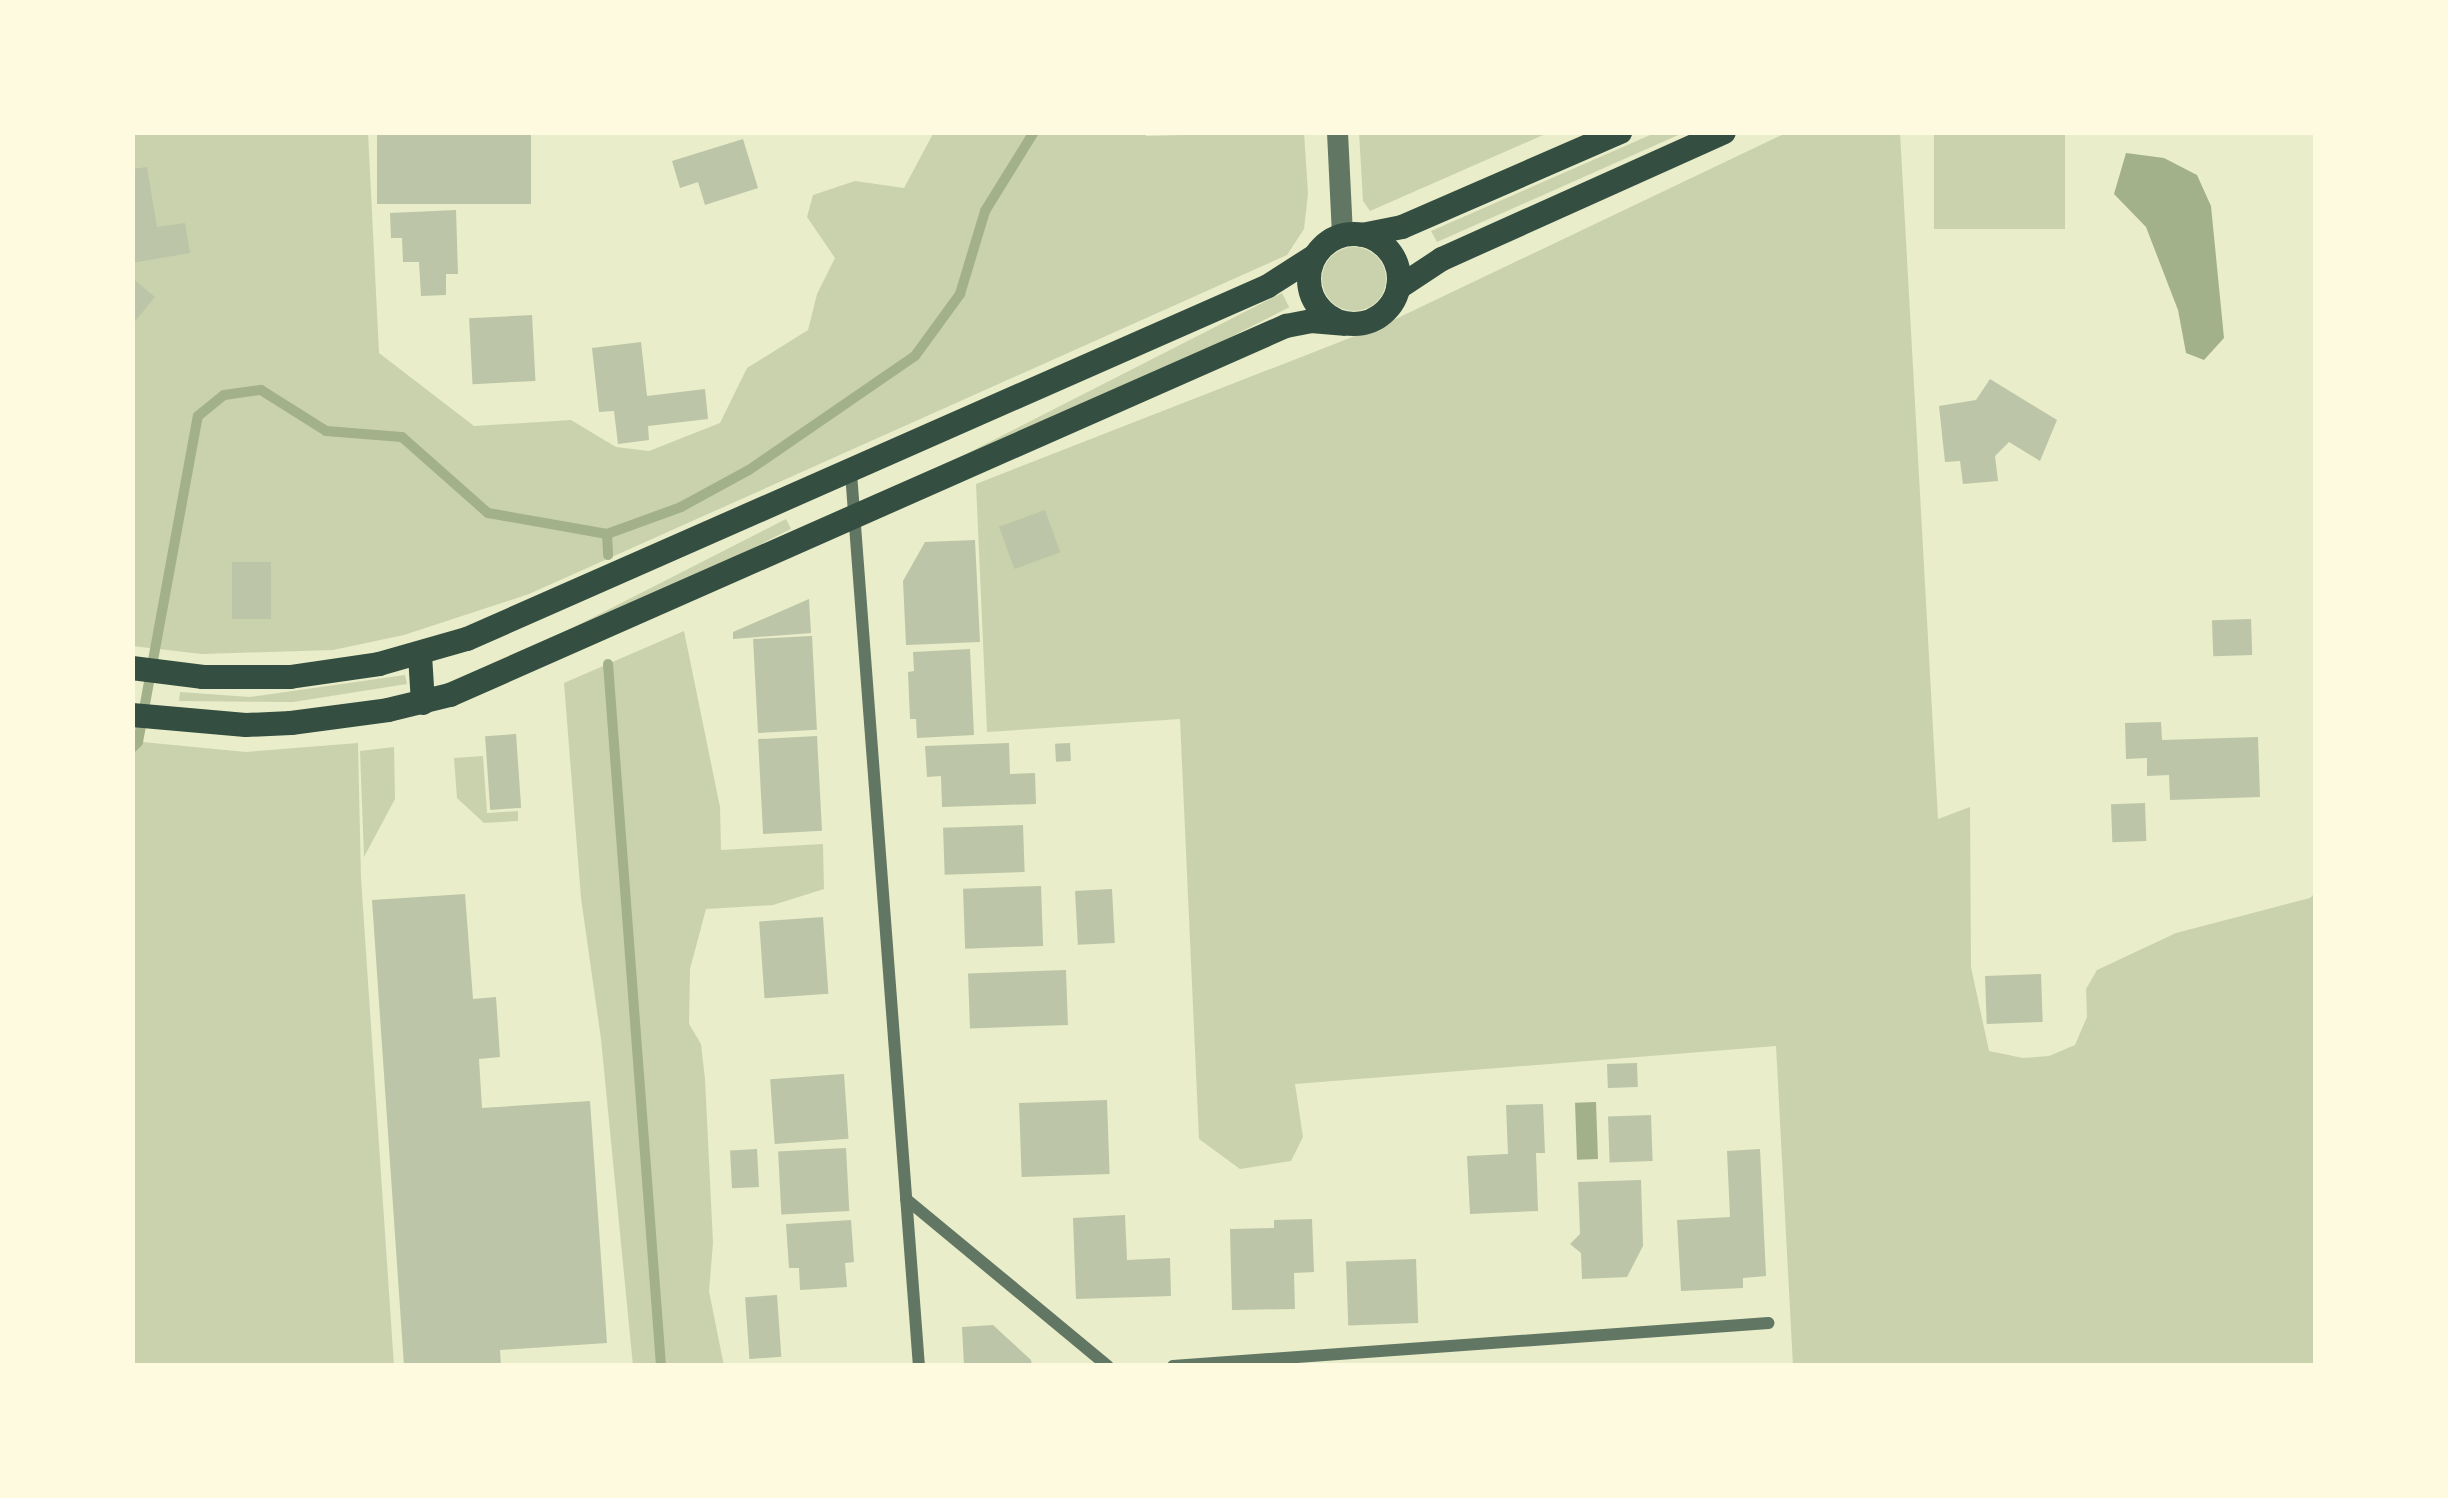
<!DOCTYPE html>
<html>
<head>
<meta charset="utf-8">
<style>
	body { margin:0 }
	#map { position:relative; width:2448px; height:1498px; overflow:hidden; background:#e9edc9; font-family:Arial,sans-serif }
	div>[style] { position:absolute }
	.green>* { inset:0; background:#cad2ad; transform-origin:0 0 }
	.round { border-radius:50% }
	.water>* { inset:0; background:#a3b18a; transform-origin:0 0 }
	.stream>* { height:10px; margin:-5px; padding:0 5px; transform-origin:5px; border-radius:5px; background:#a3b18a }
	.building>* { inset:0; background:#bcc5a7; transform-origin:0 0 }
	.minor>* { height:12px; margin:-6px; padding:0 6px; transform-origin:6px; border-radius:6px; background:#617663 }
	.tertiary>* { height:21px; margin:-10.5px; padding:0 10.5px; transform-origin:10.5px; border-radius:10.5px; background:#617663 }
	.secondary>* { height:24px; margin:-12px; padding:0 12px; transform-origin:12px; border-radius:12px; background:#344e41 }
	.secondary>.ring { margin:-12px; padding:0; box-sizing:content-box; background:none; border:24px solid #344e41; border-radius:50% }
	span { translate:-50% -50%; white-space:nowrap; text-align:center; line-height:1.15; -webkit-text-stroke:10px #fefae0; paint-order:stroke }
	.frame { position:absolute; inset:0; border:135px solid #fefae0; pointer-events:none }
</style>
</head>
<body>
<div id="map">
	<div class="green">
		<div style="clip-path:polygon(132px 132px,368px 132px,379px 353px,474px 426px,571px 420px,616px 447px,649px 451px,720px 423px,747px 368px,808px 330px,817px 294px,835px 258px,807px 217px,813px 195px,855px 181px,904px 188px,934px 132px,1145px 132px,1146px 136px,1304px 132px,1308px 194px,1304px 229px,1287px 255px,529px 594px,404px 635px,333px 650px,202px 654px,132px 646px)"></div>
		<div style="clip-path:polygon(1359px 132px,1550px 132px,1370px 211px,1363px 201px)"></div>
		<div style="clip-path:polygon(1657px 132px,1685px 132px,1437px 242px,1431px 231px)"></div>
		<div style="clip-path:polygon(1788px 132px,1900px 132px,1938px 819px,1970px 807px,1971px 967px,1989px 1051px,2023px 1058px,2049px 1056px,2075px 1045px,2087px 1017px,2086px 989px,2097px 970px,2176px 933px,2310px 898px,2316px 892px,2316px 1366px,1793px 1366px,1776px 1046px,1295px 1084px,1303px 1137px,1291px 1161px,1240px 1169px,1199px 1139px,1180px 719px,987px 732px,976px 484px,1383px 325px)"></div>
		<div style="left:1934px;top:132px;width:131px;height:97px"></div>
		<div class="round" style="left:1322px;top:247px;width:64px;height:64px"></div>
		<div style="left:1282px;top:293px;width:16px;height:415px;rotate:63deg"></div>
		<div style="left:786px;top:519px;width:11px;height:363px;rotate:63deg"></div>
		<div style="clip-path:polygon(684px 631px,720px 807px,721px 850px,823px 844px,824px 889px,773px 905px,706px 909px,690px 969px,689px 1024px,701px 1044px,705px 1079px,713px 1243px,709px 1291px,724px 1366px,633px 1366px,601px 1039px,581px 898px,564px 683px)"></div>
		<div style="clip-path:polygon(405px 675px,407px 684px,293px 702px,179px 701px,180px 692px,250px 697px)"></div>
		<div style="clip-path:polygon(132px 741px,246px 752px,358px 743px,361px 878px,394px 1366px,132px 1366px)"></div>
		<div style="clip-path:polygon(394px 747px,395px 799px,364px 857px,360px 751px)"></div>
		<div style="clip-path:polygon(483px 756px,487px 813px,518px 811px,518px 821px,484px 823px,457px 798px,454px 758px)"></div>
	</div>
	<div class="water">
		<div style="clip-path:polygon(2126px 153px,2164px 158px,2197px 175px,2211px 206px,2224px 338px,2204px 360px,2186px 353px,2178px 310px,2146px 227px,2114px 194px)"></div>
		<div style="left:1596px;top:1102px;width:57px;height:21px;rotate:88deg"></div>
	</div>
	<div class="stream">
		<div style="left:607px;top:534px;width:21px;rotate:87deg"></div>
		<div style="left:608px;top:664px;width:704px;rotate:85.68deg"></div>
		<div style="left:132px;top:748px;width:8px;rotate:-45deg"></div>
		<div style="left:138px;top:742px;width:331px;rotate:-79.6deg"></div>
		<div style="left:198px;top:416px;width:33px;rotate:-39deg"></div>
		<div style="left:224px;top:395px;width:37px;rotate:-8deg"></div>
		<div style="left:261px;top:390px;width:77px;rotate:32.2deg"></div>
		<div style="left:326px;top:431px;width:76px;rotate:4.5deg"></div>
		<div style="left:402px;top:437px;width:115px;rotate:41.5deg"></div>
		<div style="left:488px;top:513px;width:121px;rotate:10deg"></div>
		<div style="left:607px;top:534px;width:79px;rotate:-20deg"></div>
		<div style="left:681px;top:507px;width:77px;rotate:-28.6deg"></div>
		<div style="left:749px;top:470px;width:201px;rotate:-34.5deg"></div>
		<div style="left:915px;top:356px;width:77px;rotate:-54deg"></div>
		<div style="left:960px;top:294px;width:87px;rotate:-73.2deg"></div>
		<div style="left:985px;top:211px;width:93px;rotate:-58.2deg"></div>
	</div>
	<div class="building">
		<div style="left:377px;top:132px;width:154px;height:72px"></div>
		<div style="clip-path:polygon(743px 139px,758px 188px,705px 205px,698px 182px,680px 188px,672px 161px)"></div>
		<div style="clip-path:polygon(147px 167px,157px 227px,185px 223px,190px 253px,132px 263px,132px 169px)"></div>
		<div style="clip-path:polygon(456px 210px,458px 274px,446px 274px,446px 295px,421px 296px,419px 262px,403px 262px,402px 238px,391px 238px,390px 213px)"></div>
		<div style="clip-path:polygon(132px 278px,155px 297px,132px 325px)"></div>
		<div style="left:532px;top:315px;width:66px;height:63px;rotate:87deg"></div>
		<div style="clip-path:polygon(641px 342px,647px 396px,705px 389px,708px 419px,648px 426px,649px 440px,618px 444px,614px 411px,599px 412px,592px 348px)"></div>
		<div style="clip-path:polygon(1990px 379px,2057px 420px,2040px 461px,2009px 442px,1995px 456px,1998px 481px,1963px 484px,1960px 461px,1945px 462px,1939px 406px,1976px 400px)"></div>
		<div style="left:1045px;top:510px;width:45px;height:49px;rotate:70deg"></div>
		<div style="clip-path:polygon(975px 540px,980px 642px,906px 645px,903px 581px,925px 542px)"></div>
		<div style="left:232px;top:562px;width:39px;height:57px"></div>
		<div style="clip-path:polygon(809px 599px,811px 633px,733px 639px,733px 632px)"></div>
		<div style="left:2251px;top:619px;width:36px;height:39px;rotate:88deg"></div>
		<div style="left:812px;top:636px;width:94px;height:59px;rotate:87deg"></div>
		<div style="clip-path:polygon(970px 649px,974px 735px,917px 738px,916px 719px,910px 719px,908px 672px,914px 671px,913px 652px)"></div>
		<div style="clip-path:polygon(2161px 722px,2162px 740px,2258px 737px,2260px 797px,2170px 800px,2169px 775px,2147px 776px,2147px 758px,2126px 759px,2125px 723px)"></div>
		<div style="left:516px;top:734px;width:74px;height:31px;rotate:86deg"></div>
		<div style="left:817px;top:736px;width:95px;height:59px;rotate:87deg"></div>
		<div style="clip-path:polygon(1009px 743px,1010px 774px,1035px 773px,1036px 804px,942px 807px,941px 776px,927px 777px,925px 746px)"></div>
		<div style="left:1070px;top:743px;width:18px;height:15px;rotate:87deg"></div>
		<div style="left:2145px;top:803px;width:38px;height:34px;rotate:88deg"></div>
		<div style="left:1023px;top:825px;width:47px;height:80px;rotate:88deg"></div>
		<div style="left:1041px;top:886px;width:60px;height:78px;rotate:88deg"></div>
		<div style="left:1112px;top:889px;width:54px;height:37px;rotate:87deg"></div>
		<div style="clip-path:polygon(465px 894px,473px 999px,496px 997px,500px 1057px,479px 1059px,482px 1108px,590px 1101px,607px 1343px,500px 1350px,501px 1366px,404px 1366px,372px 900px)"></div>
		<div style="left:823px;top:917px;width:77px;height:64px;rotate:86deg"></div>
		<div style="left:1066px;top:970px;width:55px;height:98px;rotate:88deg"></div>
		<div style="left:2041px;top:974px;width:48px;height:56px;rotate:88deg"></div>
		<div style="left:1637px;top:1063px;width:24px;height:30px;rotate:88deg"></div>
		<div style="left:844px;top:1074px;width:65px;height:74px;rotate:86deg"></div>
		<div style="left:1107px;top:1100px;width:74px;height:88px;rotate:88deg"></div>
		<div style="clip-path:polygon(1543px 1104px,1545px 1153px,1536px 1153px,1538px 1211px,1470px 1214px,1467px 1156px,1508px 1154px,1506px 1105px)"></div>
		<div style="left:1651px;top:1115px;width:46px;height:43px;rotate:88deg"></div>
		<div style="left:846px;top:1148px;width:63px;height:68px;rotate:87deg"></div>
		<div style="left:757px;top:1149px;width:38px;height:27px;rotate:87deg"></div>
		<div style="clip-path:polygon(1760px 1149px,1766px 1276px,1743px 1278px,1743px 1288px,1681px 1291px,1677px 1220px,1730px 1217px,1727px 1151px)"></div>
		<div style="clip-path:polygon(1641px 1180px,1643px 1246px,1627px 1277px,1582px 1279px,1581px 1253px,1570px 1244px,1580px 1234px,1578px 1182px)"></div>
		<div style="clip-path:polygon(1125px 1215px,1127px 1260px,1170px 1258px,1171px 1296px,1076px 1299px,1073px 1218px)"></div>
		<div style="clip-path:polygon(1312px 1219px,1314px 1272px,1294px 1273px,1295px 1309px,1232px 1310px,1230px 1229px,1274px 1228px,1274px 1220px)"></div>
		<div style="clip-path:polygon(851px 1220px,854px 1262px,845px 1263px,847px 1287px,800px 1290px,799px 1268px,789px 1268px,786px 1224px)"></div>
		<div style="left:1416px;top:1259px;width:64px;height:70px;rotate:88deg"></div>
		<div style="left:777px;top:1295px;width:62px;height:32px;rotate:86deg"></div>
		<div style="clip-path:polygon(993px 1325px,1031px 1360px,1032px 1366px,964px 1366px,962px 1327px)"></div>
	</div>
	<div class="minor">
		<div style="left:851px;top:473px;width:896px;rotate:85.65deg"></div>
		<div style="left:906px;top:1199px;width:262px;rotate:39.6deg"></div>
		<div style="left:1173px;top:1366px;width:597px;rotate:-4.13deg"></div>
	</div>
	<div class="tertiary">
		<div style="left:1337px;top:132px;width:103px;rotate:87.2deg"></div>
	</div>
	<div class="secondary">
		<div class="ring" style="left:1309px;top:234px;width:66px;height:66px"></div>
		<div style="left:1362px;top:235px;width:41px;rotate:-11.3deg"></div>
		<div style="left:1402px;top:227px;width:238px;rotate:-23.5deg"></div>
		<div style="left:1398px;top:288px;width:53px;rotate:-33.4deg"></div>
		<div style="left:1442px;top:259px;width:309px;rotate:-24.2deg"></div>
		<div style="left:420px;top:655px;width:48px;rotate:86.4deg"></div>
		<div style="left:132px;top:668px;width:72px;rotate:7.2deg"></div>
		<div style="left:203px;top:677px;width:87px"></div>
		<div style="left:290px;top:677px;width:90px;rotate:-8.3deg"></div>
		<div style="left:379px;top:664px;width:91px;rotate:-15.9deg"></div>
		<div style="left:467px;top:639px;width:875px;rotate:-23.78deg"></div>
		<div style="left:1268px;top:286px;width:56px;rotate:-32.6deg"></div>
		<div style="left:132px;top:715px;width:114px;rotate:5deg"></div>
		<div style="left:246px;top:725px;width:45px;rotate:-2.5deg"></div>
		<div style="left:291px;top:723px;width:98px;rotate:-7.6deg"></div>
		<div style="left:388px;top:710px;width:64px;rotate:-13.6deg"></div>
		<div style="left:450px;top:695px;width:914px;rotate:-23.82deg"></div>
		<div style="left:1286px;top:326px;width:25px;rotate:-11deg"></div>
		<div style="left:1311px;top:321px;width:33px;rotate:5deg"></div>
	</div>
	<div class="frame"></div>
</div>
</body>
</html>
